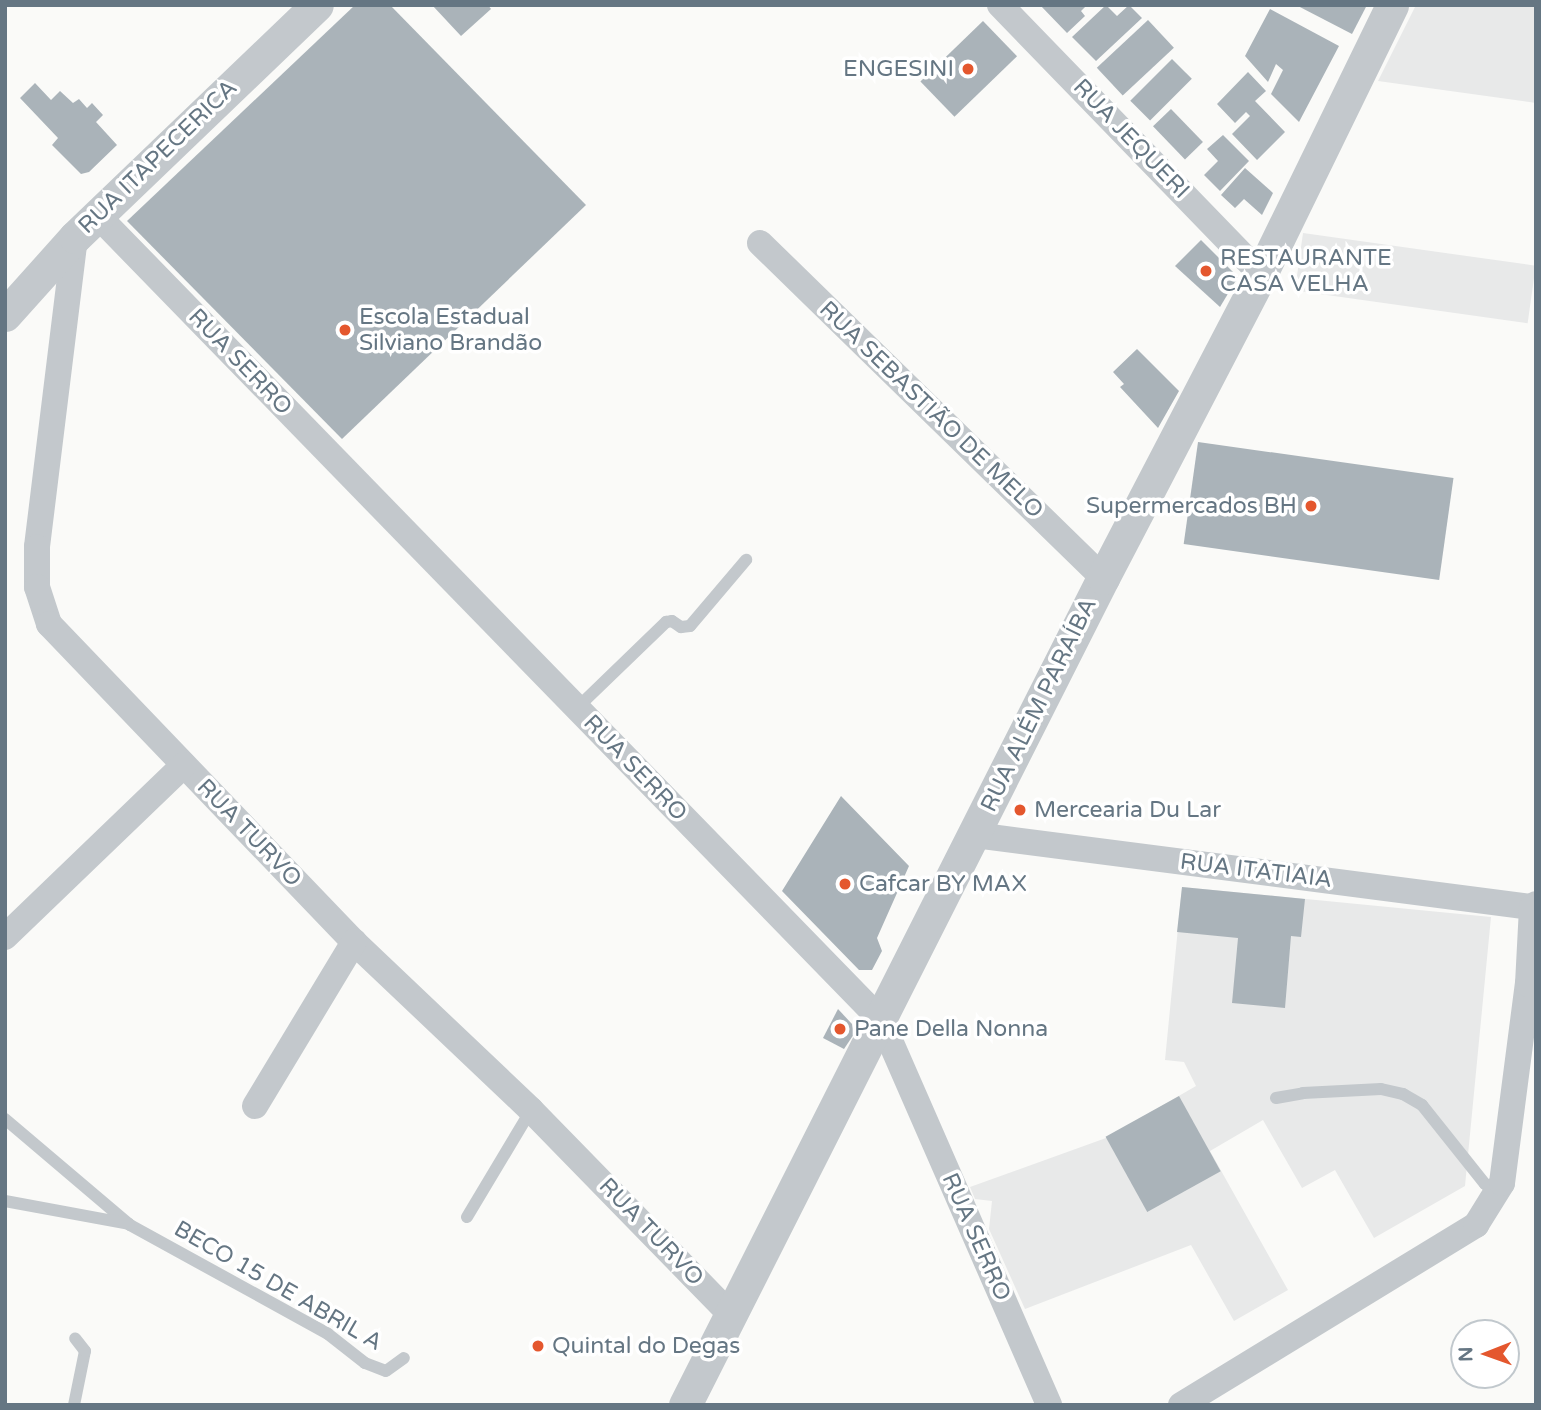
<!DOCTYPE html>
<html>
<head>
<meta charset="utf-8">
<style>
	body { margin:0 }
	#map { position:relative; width:1541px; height:1410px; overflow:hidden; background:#fafaf8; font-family:"Varela Round",sans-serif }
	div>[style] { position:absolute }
	.built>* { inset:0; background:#e8e9e9; transform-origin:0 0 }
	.building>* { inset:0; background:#aab3b9; transform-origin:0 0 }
	.service>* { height:12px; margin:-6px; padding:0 6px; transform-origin:6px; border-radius:6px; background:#c3c8cc }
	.minor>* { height:26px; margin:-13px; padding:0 13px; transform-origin:13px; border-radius:13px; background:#c3c8cc }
	.tertiary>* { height:33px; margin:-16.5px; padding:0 16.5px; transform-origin:16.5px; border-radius:16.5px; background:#c3c8cc }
	.dots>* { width:19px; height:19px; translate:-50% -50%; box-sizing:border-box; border:4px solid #fff; border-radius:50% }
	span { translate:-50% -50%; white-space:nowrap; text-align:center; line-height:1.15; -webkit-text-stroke:7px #fff; paint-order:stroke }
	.poi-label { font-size:23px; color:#657683 }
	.right { translate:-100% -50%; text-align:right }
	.left { translate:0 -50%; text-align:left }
	.street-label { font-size:23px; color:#657683 }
	.frame { position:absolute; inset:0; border:7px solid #657683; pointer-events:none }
	.north { position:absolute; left:1450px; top:1319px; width:70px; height:70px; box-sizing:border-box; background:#fff; border:2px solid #c1c8cd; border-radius:50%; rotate:269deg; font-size:19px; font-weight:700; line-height:28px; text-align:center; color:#657683 }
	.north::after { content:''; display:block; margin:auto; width:24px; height:32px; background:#e4572e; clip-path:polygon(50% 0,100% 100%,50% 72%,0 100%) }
</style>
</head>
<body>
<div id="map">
	<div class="built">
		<div style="clip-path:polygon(1416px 5px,1536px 5px,1536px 103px,1378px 81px)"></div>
		<div style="left:1303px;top:233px;width:235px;height:58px;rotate:8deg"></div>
		<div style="clip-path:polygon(1182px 887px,1491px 917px,1465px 1186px,1374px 1238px,1335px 1170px,1302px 1188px,1263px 1120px,1210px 1151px,1288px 1290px,1234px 1321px,1191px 1245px,1025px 1309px,989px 1229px,992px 1201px,975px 1199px,970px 1187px,1106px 1138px,1196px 1086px,1184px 1062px,1165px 1060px)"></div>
	</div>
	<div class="building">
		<div style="clip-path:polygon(355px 5px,390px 5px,586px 205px,342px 439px,127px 221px)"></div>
		<div style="clip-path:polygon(432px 5px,488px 5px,491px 9px,461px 36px)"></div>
		<div style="clip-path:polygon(1040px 5px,1087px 5px,1081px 11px,1085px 16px,1067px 33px)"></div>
		<div style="clip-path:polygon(1106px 5px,1117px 16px,1129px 5px,1142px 18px,1096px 61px,1072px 37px)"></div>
		<div style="clip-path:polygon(1296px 5px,1367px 5px,1352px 34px)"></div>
		<div style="clip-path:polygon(1270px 9px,1339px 46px,1299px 122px,1271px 94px,1283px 70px,1276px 64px,1268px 82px,1245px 56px)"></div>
		<div style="left:1148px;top:20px;width:38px;height:70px;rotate:47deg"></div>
		<div style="left:983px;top:21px;width:49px;height:87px;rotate:46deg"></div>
		<div style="left:1172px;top:59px;width:28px;height:59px;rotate:45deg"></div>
		<div style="clip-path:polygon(1248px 72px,1266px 91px,1255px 101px,1285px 132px,1257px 160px,1232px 134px,1250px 116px,1246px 112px,1235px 123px,1217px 104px)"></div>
		<div style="clip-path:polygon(35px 83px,51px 100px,60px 91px,73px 103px,79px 99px,87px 108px,92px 103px,103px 115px,96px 122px,117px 145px,89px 172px,81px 174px,52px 145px,58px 138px,20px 98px)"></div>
		<div style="left:1171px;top:109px;width:46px;height:25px;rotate:46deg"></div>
		<div style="clip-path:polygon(1223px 135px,1249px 161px,1220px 191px,1204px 175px,1218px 161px,1207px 149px)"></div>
		<div style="clip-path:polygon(1245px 168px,1273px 193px,1262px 215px,1244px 199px,1235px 208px,1221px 195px)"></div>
		<div style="clip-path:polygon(1201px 240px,1238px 277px,1220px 307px,1175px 266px)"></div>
		<div style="clip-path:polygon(1137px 349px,1179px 391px,1158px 428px,1120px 387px,1124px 384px,1113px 372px)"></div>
		<div style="left:1198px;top:442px;width:258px;height:103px;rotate:8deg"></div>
		<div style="clip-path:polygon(841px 796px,909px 866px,877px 938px,882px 951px,872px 970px,859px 970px,782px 891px)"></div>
		<div style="clip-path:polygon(1182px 887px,1305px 899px,1301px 937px,1291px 936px,1285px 1008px,1232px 1003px,1238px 938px,1177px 932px)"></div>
		<div style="clip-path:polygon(838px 1009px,852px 1024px,854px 1034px,844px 1049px,823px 1038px)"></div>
		<div style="left:1179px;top:1096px;width:86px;height:84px;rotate:61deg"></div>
	</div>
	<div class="service">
		<div style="left:577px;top:708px;width:124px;rotate:-44deg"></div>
		<div style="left:666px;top:622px;width:6px;rotate:-9deg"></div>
		<div style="left:672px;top:621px;width:11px;rotate:34deg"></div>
		<div style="left:681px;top:627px;width:9px;rotate:-6deg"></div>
		<div style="left:690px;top:626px;width:87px;rotate:-49.7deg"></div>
		<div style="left:1276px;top:1098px;width:27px;rotate:-10deg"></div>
		<div style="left:1303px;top:1093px;width:78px;rotate:-2.9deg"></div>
		<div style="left:1381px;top:1089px;width:23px;rotate:13deg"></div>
		<div style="left:1403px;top:1094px;width:22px;rotate:30deg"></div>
		<div style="left:1422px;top:1105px;width:101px;rotate:51.4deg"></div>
		<div style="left:1485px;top:1184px;width:14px;rotate:25deg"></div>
		<div style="left:5px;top:1119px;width:164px;rotate:40.3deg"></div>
		<div style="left:130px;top:1225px;width:226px;rotate:28.8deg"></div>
		<div style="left:328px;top:1334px;width:47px;rotate:38.1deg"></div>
		<div style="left:365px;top:1363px;width:22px;rotate:21deg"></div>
		<div style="left:386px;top:1371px;width:22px;rotate:-36deg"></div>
		<div style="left:5px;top:1201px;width:126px;rotate:10.5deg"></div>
		<div style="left:467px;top:1217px;width:125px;rotate:-59.1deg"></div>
		<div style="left:74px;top:1405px;width:55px;rotate:-78.5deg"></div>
		<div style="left:85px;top:1351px;width:16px;rotate:-128deg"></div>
	</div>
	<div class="minor">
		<div style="left:1000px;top:5px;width:375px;rotate:45.9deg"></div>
		<div style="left:97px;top:215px;width:1124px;rotate:45.76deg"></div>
		<div style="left:881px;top:1020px;width:420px;rotate:66.4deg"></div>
		<div style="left:75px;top:237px;width:312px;rotate:97deg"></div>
		<div style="left:37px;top:547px;width:40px;rotate:90deg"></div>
		<div style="left:37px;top:587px;width:39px;rotate:72deg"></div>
		<div style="left:49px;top:624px;width:441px;rotate:46.2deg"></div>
		<div style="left:354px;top:942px;width:244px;rotate:43.5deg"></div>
		<div style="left:531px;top:1110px;width:285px;rotate:45.7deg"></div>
		<div style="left:760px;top:243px;width:479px;rotate:44.3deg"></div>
		<div style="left:975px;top:835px;width:562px;rotate:7.37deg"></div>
		<div style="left:1532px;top:907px;width:5px;rotate:-37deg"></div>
		<div style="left:5px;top:937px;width:248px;rotate:-43.9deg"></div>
		<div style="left:255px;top:1106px;width:192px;rotate:-58.9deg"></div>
		<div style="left:1181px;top:1405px;width:346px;rotate:-31.4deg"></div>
		<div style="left:1476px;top:1225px;width:49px;rotate:-58.2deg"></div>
		<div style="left:1502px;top:1183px;width:201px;rotate:-82.6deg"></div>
		<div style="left:1528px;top:984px;width:77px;rotate:-87deg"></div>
	</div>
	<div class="tertiary">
		<div style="left:5px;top:315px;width:105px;rotate:-48.1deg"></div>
		<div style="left:75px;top:237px;width:335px;rotate:-43.8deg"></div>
		<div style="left:685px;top:1405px;width:927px;rotate:-63.19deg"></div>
		<div style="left:1103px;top:578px;width:343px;rotate:-62.5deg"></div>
		<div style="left:1261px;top:274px;width:299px;rotate:-64deg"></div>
	</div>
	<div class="dots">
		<div style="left:968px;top:69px;background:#e4572e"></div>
		<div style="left:1206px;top:271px;background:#e4572e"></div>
		<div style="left:345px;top:330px;background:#e4572e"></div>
		<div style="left:1311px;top:506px;background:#e4572e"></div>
		<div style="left:1020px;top:810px;background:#e4572e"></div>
		<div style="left:845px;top:884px;background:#e4572e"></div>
		<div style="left:840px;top:1029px;background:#e4572e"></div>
		<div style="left:538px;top:1346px;background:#e4572e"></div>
	</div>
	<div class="poi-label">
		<span class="right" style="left:954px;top:69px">ENGESINI</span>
		<span class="left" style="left:1220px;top:271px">RESTAURANTE<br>CASA VELHA</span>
		<span class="left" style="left:359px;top:330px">Escola Estadual<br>Silviano Brandão</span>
		<span class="right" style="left:1297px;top:506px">Supermercados BH</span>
		<span class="left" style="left:1034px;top:810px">Mercearia Du Lar</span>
		<span class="left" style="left:859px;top:884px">Cafcar BY MAX</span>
		<span class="left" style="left:854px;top:1029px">Pane Della Nonna</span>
		<span class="left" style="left:552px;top:1346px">Quintal do Degas</span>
	</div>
	<div class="street-label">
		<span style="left:1131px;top:139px;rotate:46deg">RUA JEQUERI</span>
		<span style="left:158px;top:157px;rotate:-44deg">RUA ITAPECERICA</span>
		<span style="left:240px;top:362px;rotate:46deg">RUA SERRO</span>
		<span style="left:931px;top:410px;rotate:44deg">RUA SEBASTIÃO DE MELO</span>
		<span style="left:1039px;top:705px;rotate:-64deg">RUA ALÉM PARAÍBA</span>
		<span style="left:635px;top:768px;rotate:46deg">RUA SERRO</span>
		<span style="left:249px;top:833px;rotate:46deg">RUA TURVO</span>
		<span style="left:1256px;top:871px;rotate:7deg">RUA ITATIAIA</span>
		<span style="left:651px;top:1232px;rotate:46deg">RUA TURVO</span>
		<span style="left:976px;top:1237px;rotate:66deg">RUA SERRO</span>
		<span style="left:278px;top:1286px;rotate:30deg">BECO 15 DE ABRIL A</span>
	</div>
	<div class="frame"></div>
	<div class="north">N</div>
</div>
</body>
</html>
